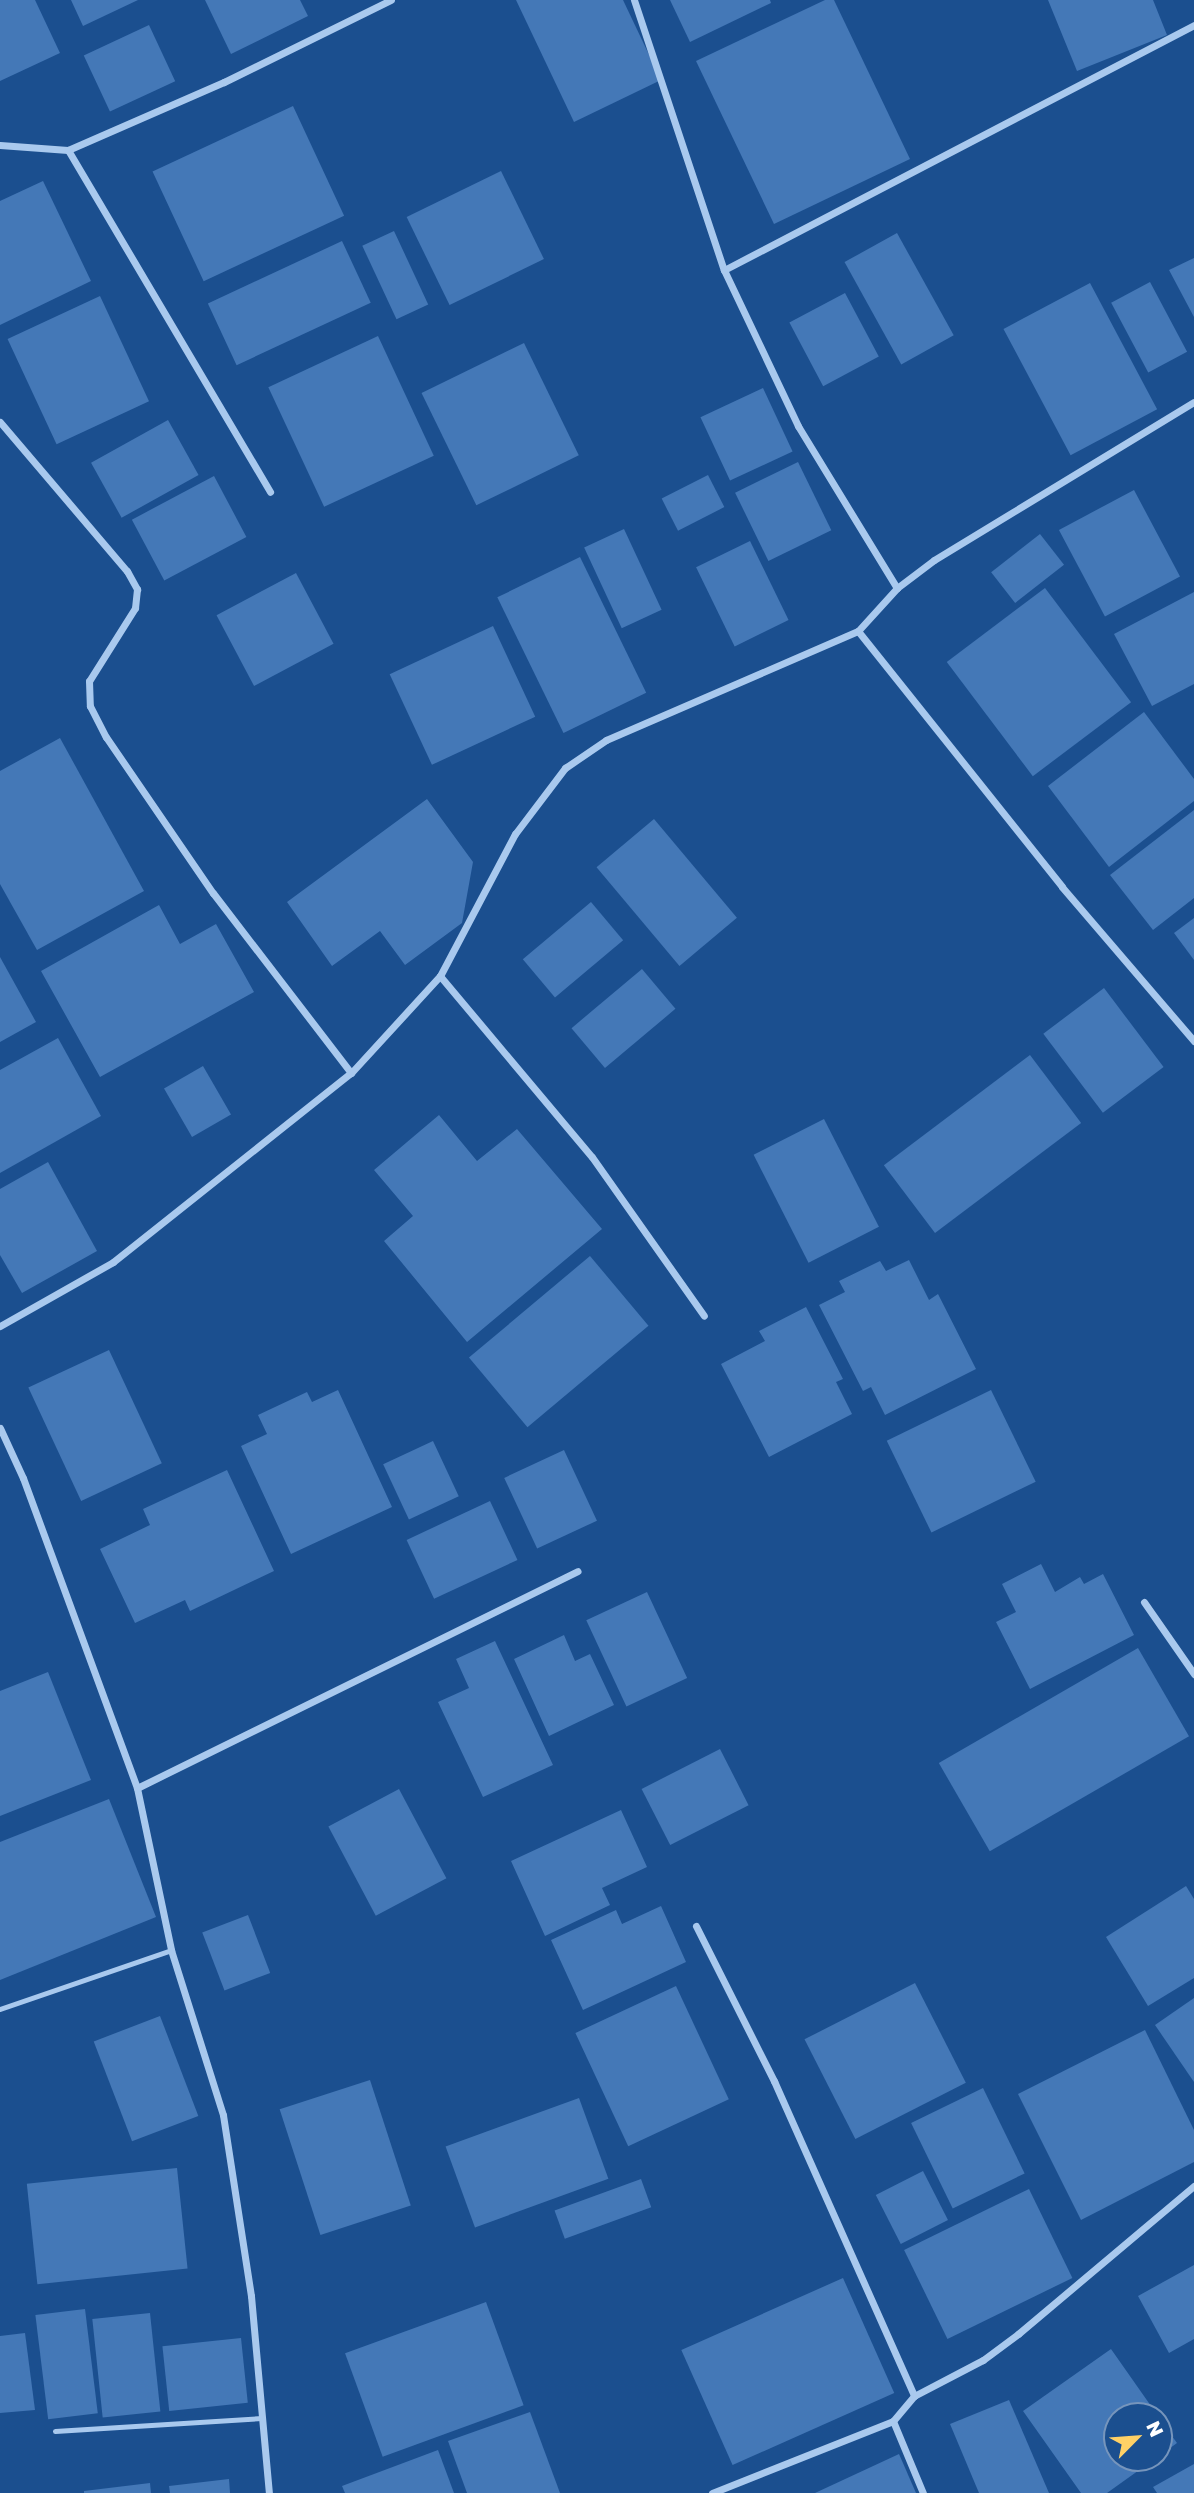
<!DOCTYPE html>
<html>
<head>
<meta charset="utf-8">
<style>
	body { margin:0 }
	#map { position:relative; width:1194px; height:2493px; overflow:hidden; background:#1b4f8f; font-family:"Golos Text",sans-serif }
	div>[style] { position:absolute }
	.building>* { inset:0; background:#4478b7; transform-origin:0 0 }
	.service>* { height:5px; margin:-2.5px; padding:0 2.5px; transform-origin:2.5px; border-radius:2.5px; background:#a9c9ee }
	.minor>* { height:7px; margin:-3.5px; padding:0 3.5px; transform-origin:3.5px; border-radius:3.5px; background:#a9c9ee }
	span { translate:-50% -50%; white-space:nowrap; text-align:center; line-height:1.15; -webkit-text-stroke:5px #1b4f8f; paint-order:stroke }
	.north { position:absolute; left:1103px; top:2402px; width:70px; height:70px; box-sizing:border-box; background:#1b4f8f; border:2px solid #7695bc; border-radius:50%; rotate:65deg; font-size:19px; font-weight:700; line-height:28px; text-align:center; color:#fff }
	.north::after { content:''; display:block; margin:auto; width:24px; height:32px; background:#ffd166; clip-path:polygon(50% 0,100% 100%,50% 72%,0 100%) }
</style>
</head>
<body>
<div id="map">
	<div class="building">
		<div style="clip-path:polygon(0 0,35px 0,60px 53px,0 81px)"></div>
		<div style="clip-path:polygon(71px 0,138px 0,83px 26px)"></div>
		<div style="clip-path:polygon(205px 0,300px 0,308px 16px,231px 54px)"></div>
		<div style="clip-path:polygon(516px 0,623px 0,661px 80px,574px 122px)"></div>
		<div style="clip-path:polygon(670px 0,770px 0,771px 3px,690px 42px)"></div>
		<div style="clip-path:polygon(825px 0,834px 0,910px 159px,774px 224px,696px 61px)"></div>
		<div style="clip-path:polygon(1048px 0,1153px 0,1167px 35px,1077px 71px)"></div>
		<div style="left:149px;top:25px;width:62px;height:72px;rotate:65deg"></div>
		<div style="left:293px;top:106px;width:121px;height:155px;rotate:65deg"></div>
		<div style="left:501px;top:171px;width:98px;height:105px;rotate:64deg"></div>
		<div style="clip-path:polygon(43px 181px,91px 281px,0 325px,0 201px)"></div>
		<div style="left:394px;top:231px;width:81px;height:35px;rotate:65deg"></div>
		<div style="left:897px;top:233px;width:117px;height:60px;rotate:61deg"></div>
		<div style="left:342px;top:241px;width:68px;height:148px;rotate:65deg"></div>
		<div style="clip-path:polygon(1194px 258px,1194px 317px,1169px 270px)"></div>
		<div style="left:1150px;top:282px;width:79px;height:44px;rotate:62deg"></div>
		<div style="left:1090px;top:283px;width:143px;height:98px;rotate:62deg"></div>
		<div style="left:845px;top:293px;width:72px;height:63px;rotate:62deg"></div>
		<div style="left:100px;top:296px;width:116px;height:102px;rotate:65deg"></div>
		<div style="left:378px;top:336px;width:132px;height:121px;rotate:65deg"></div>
		<div style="left:524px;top:343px;width:125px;height:114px;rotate:64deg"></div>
		<div style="left:763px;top:388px;width:70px;height:69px;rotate:65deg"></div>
		<div style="left:168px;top:420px;width:63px;height:88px;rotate:61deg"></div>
		<div style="left:798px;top:462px;width:76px;height:70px;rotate:64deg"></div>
		<div style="left:708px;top:475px;width:36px;height:52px;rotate:63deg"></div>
		<div style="left:214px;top:476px;width:69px;height:93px;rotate:62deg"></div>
		<div style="left:1134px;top:490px;width:98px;height:85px;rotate:62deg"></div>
		<div style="left:624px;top:529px;width:89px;height:44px;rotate:65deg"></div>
		<div style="left:1040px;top:534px;width:39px;height:62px;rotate:52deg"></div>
		<div style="left:750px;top:541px;width:88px;height:60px;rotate:64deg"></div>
		<div style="left:580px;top:557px;width:151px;height:92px;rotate:64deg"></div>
		<div style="left:296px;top:573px;width:80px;height:90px;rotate:62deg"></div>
		<div style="left:1045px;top:588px;width:143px;height:123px;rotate:53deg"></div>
		<div style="clip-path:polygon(1194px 592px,1194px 684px,1152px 706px,1114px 634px)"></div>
		<div style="left:493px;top:626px;width:100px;height:114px;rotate:65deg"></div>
		<div style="clip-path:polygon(1144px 712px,1194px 779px,1194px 801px,1109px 867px,1048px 786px)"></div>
		<div style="clip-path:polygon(60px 738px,144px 891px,37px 950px,0 884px,0 771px)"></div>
		<div style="clip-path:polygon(427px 799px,473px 862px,462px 923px,405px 965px,380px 931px,332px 966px,287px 902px)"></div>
		<div style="clip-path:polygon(1194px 810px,1194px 898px,1153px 930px,1110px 875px)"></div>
		<div style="left:654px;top:819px;width:129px;height:75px;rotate:50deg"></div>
		<div style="left:591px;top:902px;width:50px;height:89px;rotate:50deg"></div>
		<div style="clip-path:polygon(159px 905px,180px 944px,216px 924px,254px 992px,100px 1077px,41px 971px)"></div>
		<div style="clip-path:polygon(1194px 918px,1194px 960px,1174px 933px)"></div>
		<div style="clip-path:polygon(0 957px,36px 1022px,0 1042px)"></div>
		<div style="left:642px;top:969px;width:52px;height:92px;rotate:50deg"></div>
		<div style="left:1104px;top:988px;width:99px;height:76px;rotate:53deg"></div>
		<div style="clip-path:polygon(58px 1038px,101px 1116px,0 1173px,0 1070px)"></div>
		<div style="left:1030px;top:1055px;width:85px;height:183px;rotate:53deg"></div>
		<div style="left:203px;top:1066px;width:56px;height:45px;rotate:60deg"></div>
		<div style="clip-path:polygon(439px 1115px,477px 1161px,517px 1129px,602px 1229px,467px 1342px,384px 1241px,413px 1216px,374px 1170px)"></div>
		<div style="left:824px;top:1119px;width:121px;height:79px;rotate:63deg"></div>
		<div style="clip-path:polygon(48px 1162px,97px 1251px,22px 1293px,0 1255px,0 1189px)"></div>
		<div style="left:590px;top:1256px;width:91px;height:158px;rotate:50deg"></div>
		<div style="clip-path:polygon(909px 1260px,929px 1300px,938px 1294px,976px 1369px,885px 1415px,871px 1387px,863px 1391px,819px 1305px,845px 1292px,839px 1281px,880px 1261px,886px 1271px)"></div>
		<div style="clip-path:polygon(806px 1307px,843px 1379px,836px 1382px,852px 1414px,769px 1457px,721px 1364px,765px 1341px,759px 1331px)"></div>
		<div style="left:109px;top:1350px;width:125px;height:89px;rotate:65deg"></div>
		<div style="clip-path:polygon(338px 1390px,392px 1507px,291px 1554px,241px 1446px,267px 1434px,258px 1415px,307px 1392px,312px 1402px)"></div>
		<div style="left:991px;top:1390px;width:102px;height:116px;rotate:64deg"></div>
		<div style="left:433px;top:1441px;width:61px;height:55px;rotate:65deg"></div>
		<div style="left:564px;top:1450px;width:78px;height:66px;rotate:65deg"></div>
		<div style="clip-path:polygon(227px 1470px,274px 1571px,190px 1611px,185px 1600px,135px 1623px,100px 1549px,150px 1525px,143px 1509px)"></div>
		<div style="left:490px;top:1501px;width:65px;height:92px;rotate:65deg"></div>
		<div style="clip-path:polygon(1041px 1564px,1055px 1592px,1080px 1577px,1084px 1584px,1103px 1574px,1134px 1635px,1030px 1689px,996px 1622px,1016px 1612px,1002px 1584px)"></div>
		<div style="left:647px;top:1592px;width:95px;height:67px;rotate:65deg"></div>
		<div style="clip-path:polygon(564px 1635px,575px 1661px,590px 1654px,614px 1705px,549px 1736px,514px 1659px)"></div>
		<div style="clip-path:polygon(495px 1641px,553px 1765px,483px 1797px,438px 1702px,469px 1688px,456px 1659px)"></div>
		<div style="left:1138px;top:1648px;width:102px;height:230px;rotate:60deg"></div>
		<div style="clip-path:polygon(48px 1672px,91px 1780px,0 1816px,0 1691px)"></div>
		<div style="left:720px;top:1749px;width:63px;height:88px;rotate:63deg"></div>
		<div style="left:399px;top:1789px;width:101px;height:80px;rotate:62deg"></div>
		<div style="clip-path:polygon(109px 1799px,156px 1917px,0 1980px,0 1842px)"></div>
		<div style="clip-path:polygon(621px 1810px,647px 1867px,602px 1888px,610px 1905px,545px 1936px,511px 1861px)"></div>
		<div style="clip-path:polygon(1186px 1886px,1194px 1899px,1194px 1978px,1148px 2006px,1106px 1937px)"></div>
		<div style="clip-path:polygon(661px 1906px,686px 1962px,583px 2010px,551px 1940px,616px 1910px,622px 1924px)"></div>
		<div style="left:248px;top:1915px;width:62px;height:49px;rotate:69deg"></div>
		<div style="left:915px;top:1983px;width:112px;height:124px;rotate:63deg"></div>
		<div style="left:676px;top:1986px;width:125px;height:111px;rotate:65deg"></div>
		<div style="clip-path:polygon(1194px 1998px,1194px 2082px,1155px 2025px)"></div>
		<div style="left:160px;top:2016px;width:107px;height:71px;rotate:69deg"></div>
		<div style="clip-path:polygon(1145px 2030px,1194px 2130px,1194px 2162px,1081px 2220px,1018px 2094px)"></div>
		<div style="left:370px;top:2080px;width:132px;height:95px;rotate:72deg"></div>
		<div style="left:983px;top:2088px;width:95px;height:80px;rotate:64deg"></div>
		<div style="left:579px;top:2098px;width:86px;height:142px;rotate:70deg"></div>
		<div style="left:177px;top:2168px;width:101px;height:151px;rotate:84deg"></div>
		<div style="left:923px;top:2171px;width:55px;height:53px;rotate:63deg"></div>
		<div style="left:641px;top:2179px;width:30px;height:92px;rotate:70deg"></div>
		<div style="left:1029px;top:2189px;width:99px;height:139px;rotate:64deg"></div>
		<div style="clip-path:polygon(1194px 2265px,1194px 2339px,1169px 2353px,1138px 2296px)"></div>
		<div style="left:843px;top:2278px;width:126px;height:177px;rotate:66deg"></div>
		<div style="left:486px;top:2302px;width:110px;height:150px;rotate:70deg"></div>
		<div style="left:85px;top:2309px;width:105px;height:50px;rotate:83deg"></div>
		<div style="left:150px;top:2313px;width:99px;height:58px;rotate:84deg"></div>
		<div style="clip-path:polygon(25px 2333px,35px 2410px,0 2413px,0 2336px)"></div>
		<div style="left:241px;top:2338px;width:65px;height:79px;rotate:84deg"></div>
		<div style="clip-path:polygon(1111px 2349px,1158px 2416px,1117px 2416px,1117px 2458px,1156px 2458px,1107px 2493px,1081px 2493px,1023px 2411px)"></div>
		<div style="clip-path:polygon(1009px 2400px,1049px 2493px,979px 2493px,950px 2424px)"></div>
		<div style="clip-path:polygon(530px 2412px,560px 2493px,467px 2493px,448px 2441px)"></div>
		<div style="clip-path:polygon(1159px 2418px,1177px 2443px,1159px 2456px)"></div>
		<div style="clip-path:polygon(438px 2450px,454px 2493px,345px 2493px,342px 2486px)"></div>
		<div style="clip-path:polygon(899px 2454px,916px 2493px,815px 2493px)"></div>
		<div style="clip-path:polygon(1194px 2464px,1194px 2493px,1157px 2493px,1153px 2487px)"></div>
		<div style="clip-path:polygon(229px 2479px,230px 2493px,170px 2493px,169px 2486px)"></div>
		<div style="clip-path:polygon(150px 2483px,151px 2493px,84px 2493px,84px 2491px)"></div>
	</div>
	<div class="service">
		<div style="left:0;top:2009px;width:181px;rotate:-19deg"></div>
		<div style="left:55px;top:2431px;width:207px;rotate:-3.6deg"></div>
	</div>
	<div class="minor">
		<div style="left:634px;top:0;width:285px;rotate:71.6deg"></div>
		<div style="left:724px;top:270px;width:173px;rotate:64.6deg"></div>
		<div style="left:798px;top:426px;width:190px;rotate:58.6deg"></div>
		<div style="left:0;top:145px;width:68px;rotate:4.2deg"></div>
		<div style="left:68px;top:150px;width:170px;rotate:-23.6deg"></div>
		<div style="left:224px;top:82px;width:186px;rotate:-26.2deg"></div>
		<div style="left:68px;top:150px;width:397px;rotate:59.4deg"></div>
		<div style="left:724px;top:270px;width:530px;rotate:-27.53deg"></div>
		<div style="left:0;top:422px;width:196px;rotate:49.6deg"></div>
		<div style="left:127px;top:571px;width:21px;rotate:61deg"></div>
		<div style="left:137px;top:589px;width:19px;rotate:96deg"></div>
		<div style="left:135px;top:608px;width:86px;rotate:122.2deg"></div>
		<div style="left:89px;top:681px;width:25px;rotate:88deg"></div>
		<div style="left:90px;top:706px;width:35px;rotate:63deg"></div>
		<div style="left:106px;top:737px;width:189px;rotate:55.6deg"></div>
		<div style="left:213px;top:893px;width:227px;rotate:52.5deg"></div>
		<div style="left:858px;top:631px;width:327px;rotate:51.4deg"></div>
		<div style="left:1062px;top:887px;width:203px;rotate:49.4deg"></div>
		<div style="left:440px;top:976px;width:236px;rotate:50deg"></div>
		<div style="left:592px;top:1157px;width:194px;rotate:54.8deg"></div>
		<div style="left:0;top:1326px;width:130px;rotate:-29.5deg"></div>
		<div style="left:113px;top:1262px;width:304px;rotate:-38.5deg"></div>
		<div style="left:351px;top:1073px;width:132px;rotate:-47.5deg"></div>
		<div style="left:440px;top:976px;width:161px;rotate:-62.2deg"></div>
		<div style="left:515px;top:834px;width:83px;rotate:-52.9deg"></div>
		<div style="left:565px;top:768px;width:50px;rotate:-34.3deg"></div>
		<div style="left:606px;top:740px;width:275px;rotate:-23.4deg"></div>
		<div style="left:858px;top:631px;width:58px;rotate:-47.8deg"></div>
		<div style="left:897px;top:588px;width:46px;rotate:-37.1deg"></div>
		<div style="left:934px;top:560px;width:304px;rotate:-31.3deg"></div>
		<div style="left:0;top:1428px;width:55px;rotate:65.3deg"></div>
		<div style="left:23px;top:1478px;width:330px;rotate:69.8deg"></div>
		<div style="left:137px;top:1788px;width:166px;rotate:78.1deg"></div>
		<div style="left:171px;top:1950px;width:173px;rotate:72.5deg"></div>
		<div style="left:223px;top:2115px;width:183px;rotate:81.2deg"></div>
		<div style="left:251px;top:2296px;width:198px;rotate:84.8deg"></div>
		<div style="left:1144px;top:1602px;width:88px;rotate:55.2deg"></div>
		<div style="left:137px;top:1788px;width:491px;rotate:-26.2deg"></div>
		<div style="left:696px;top:1926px;width:174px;rotate:63.3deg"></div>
		<div style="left:774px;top:2081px;width:345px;rotate:66deg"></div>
		<div style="left:893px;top:2421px;width:78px;rotate:67.4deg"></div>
		<div style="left:712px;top:2493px;width:195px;rotate:-21.7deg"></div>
		<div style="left:893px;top:2421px;width:33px;rotate:-50deg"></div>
		<div style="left:914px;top:2396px;width:78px;rotate:-27.6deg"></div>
		<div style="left:983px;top:2360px;width:44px;rotate:-36.6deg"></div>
		<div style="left:1018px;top:2334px;width:230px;rotate:-40.1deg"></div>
	</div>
	<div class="north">N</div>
</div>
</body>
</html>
